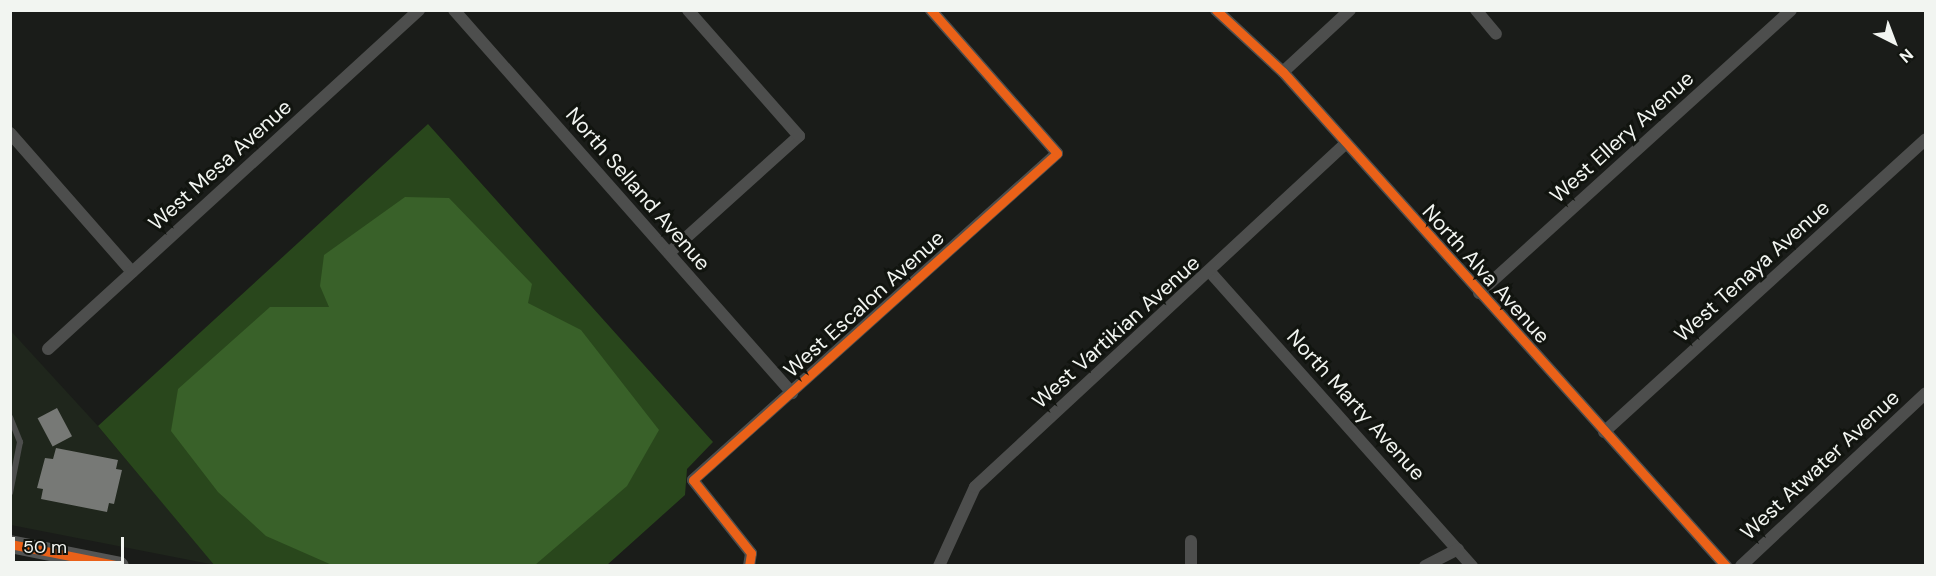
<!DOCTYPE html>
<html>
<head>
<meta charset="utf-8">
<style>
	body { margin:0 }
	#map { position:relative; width:1936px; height:576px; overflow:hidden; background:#1a1c19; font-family:"DM Sans",sans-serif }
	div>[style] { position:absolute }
	.built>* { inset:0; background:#1f261c }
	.green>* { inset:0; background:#29471c }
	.water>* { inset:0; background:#396129 }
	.building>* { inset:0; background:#777976; transform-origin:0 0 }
	.service>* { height:6px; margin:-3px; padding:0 3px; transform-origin:3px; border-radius:3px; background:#4d4e4d }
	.minor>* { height:12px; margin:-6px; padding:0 6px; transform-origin:6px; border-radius:6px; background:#4d4e4d }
	.primary>* { height:18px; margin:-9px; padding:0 9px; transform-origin:9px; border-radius:9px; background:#545554 }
	.cycleway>* { height:9px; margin:-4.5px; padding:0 4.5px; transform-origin:4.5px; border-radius:4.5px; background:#ea6118 }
	span { translate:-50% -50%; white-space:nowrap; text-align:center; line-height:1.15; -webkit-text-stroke:6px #11140f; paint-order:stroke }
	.street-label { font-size:21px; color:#f2f5f1 }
	.frame { position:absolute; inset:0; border:12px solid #f2f5f1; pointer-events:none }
	.north { position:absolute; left:1864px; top:12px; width:60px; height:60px; -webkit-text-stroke:4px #11140f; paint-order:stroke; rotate:138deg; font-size:16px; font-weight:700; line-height:24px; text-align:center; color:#f2f5f1 }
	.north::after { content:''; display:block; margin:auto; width:21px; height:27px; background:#f2f5f1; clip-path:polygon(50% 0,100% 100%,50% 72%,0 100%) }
	.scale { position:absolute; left:12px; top:537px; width:112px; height:27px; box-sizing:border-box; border:3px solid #f2f5f1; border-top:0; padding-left:8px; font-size:18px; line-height:21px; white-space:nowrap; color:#f2f5f1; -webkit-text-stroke:4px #11140f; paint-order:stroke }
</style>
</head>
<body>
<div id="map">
	<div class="built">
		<div style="clip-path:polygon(10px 330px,98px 426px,215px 565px,11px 525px)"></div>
	</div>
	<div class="green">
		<div style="clip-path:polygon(428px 124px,713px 442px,687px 469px,685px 495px,607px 565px,215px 566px,98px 426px)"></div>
	</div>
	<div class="water">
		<div style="clip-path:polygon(405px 197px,449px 198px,532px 284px,528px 303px,581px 330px,659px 430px,627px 486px,535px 565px,332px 565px,266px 536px,218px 492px,171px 431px,178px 389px,270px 307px,329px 307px,320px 286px,324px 255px)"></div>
	</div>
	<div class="building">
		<div style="left:57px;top:408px;width:32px;height:22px;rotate:62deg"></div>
		<div style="clip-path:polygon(56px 448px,118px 460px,116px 469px,122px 470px,114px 504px,109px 503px,107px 512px,41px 499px,43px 489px,37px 488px,45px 458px,53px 459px)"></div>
	</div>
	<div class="service">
		<div style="left:10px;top:417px;width:27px;rotate:68deg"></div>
		<div style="left:20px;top:442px;width:52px;rotate:101.1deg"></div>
	</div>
	<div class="minor">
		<div style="left:454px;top:10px;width:511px;rotate:48.57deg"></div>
		<div style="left:1216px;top:10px;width:91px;rotate:42.8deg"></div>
		<div style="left:1283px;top:72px;width:664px;rotate:48.12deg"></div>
		<div style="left:1476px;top:10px;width:31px;rotate:50deg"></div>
		<div style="left:1283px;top:72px;width:91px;rotate:-42.8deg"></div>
		<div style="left:10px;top:133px;width:185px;rotate:48.7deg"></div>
		<div style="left:669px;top:253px;width:175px;rotate:-42deg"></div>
		<div style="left:799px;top:136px;width:168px;rotate:-131.4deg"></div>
		<div style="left:1210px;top:272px;width:394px;rotate:48.3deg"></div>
		<div style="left:1479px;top:293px;width:421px;rotate:-42.2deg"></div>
		<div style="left:48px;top:349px;width:503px;rotate:-42.42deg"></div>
		<div style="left:1604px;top:432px;width:435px;rotate:-42.3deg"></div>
		<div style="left:1191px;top:541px;width:25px;rotate:90deg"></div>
		<div style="left:749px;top:566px;width:13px;rotate:-81deg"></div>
		<div style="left:751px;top:553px;width:93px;rotate:-128.5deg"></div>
		<div style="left:693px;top:480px;width:489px;rotate:-41.9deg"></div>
		<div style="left:1057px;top:153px;width:191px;rotate:-131.4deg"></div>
		<div style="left:939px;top:566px;width:87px;rotate:-65.5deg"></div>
		<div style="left:975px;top:487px;width:503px;rotate:-42.83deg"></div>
		<div style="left:1425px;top:566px;width:37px;rotate:-27deg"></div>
		<div style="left:1741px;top:566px;width:253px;rotate:-43.1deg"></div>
	</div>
	<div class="primary">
		<div style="left:10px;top:544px;width:112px;rotate:11.3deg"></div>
	</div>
	<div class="cycleway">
		<div style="left:1216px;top:10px;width:91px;rotate:42.8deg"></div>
		<div style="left:1283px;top:72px;width:664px;rotate:48.12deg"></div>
		<div style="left:10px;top:544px;width:112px;rotate:11.3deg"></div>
		<div style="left:749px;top:566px;width:13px;rotate:-81deg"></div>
		<div style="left:751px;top:553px;width:93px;rotate:-128.5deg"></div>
		<div style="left:693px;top:480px;width:489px;rotate:-41.9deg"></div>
		<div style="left:1057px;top:153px;width:191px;rotate:-131.4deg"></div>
	</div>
	<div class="street-label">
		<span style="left:1622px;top:137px;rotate:-42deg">West Ellery Avenue</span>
		<span style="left:220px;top:165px;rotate:-42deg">West Mesa Avenue</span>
		<span style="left:638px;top:189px;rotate:49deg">North Selland Avenue</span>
		<span style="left:1752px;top:271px;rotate:-42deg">West Tenaya Avenue</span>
		<span style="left:1486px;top:274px;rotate:48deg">North Alva Avenue</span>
		<span style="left:864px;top:304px;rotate:-42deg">West Escalon Avenue</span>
		<span style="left:1116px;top:332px;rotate:-42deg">West Vartikian Avenue</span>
		<span style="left:1356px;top:405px;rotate:48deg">North Marty Avenue</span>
		<span style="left:1820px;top:465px;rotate:-43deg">West Atwater Avenue</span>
	</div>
	<div class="frame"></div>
	<div class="north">N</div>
	<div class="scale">50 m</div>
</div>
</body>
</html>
